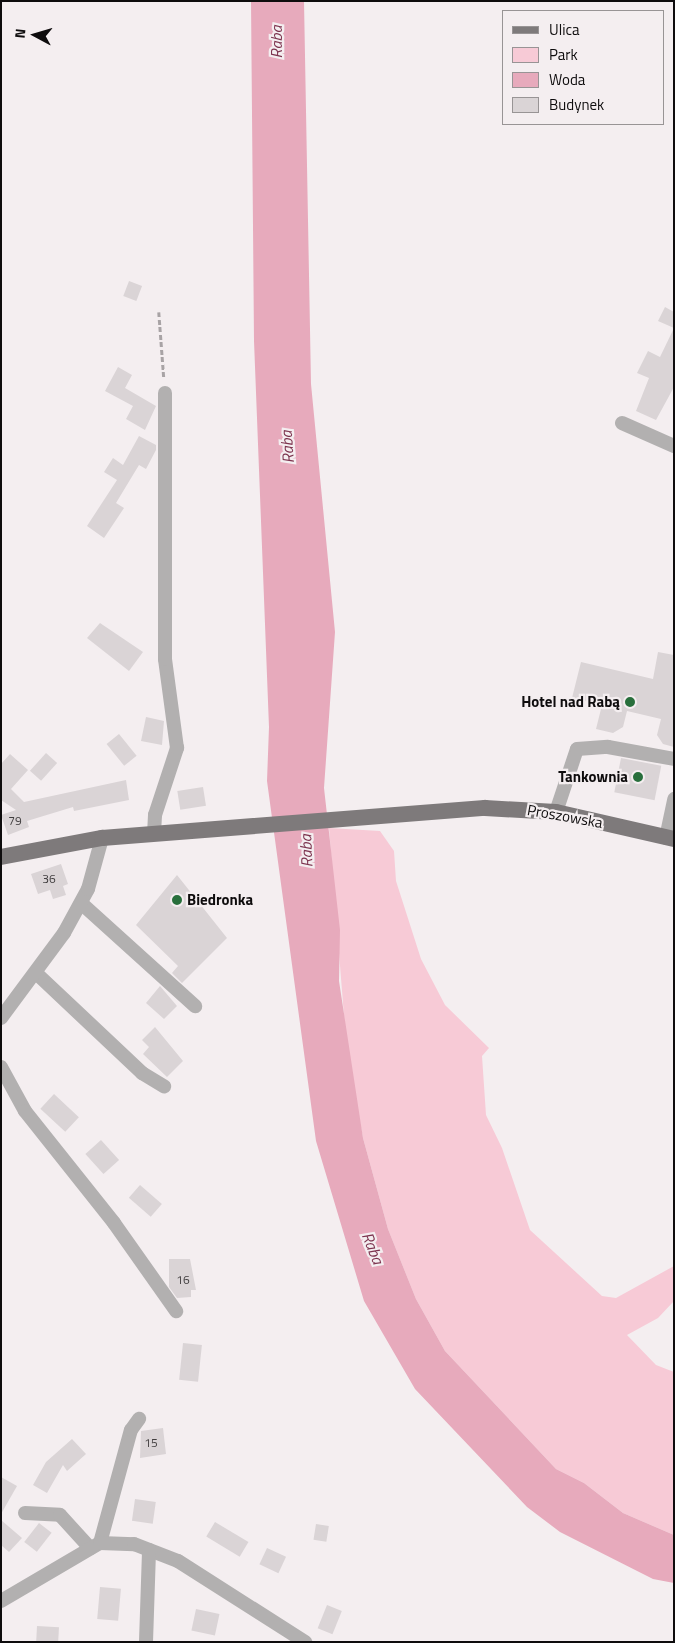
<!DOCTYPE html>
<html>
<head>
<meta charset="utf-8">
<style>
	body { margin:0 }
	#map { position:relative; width:675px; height:1643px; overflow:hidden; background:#f4eef0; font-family:"Titillium Web",sans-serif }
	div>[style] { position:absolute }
	.green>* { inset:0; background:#f7cad6 }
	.water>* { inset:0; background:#e7aabc }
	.building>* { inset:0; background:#dad4d6; transform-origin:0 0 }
	.path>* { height:2.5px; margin-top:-1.25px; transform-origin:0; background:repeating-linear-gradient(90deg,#a8a3a5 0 5px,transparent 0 7.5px) }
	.minor>* { height:14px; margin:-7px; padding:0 7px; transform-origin:7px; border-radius:7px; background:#b2b0b0 }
	.major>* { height:16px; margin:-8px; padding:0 8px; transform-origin:8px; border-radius:8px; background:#7e7a7b }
	.dots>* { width:14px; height:14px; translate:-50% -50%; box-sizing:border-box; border:2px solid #f4eef0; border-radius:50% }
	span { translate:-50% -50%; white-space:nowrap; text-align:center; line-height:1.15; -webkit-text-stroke:4.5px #f4eef0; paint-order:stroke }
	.number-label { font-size:12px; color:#413e3f }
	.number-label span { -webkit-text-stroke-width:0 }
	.poi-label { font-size:15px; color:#0e0c0d; font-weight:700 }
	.right { translate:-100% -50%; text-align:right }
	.left { translate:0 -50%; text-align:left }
	.street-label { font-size:15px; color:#0e0c0d }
	.water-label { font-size:16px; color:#7c334e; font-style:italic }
	.frame { position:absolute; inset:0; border:2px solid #0e0c0d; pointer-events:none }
	.legend { position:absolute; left:502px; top:10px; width:162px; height:115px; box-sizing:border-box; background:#f4eef0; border:1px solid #989495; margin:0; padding:6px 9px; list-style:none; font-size:15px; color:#0e0c0d }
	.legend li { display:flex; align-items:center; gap:10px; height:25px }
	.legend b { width:25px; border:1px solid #989495 }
	.north { position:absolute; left:10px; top:10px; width:50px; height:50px; -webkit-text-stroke:4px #f4eef0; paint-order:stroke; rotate:276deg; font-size:14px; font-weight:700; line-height:20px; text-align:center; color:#0e0c0d }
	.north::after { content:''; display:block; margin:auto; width:18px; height:22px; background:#0e0c0d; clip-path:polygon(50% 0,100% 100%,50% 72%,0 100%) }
</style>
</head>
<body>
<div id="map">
	<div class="green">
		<div style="clip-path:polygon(329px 828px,380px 831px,394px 851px,396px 881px,421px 959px,445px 1005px,489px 1048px,482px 1056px,486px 1115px,502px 1148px,530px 1230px,602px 1296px,616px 1298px,674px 1266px,674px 1301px,658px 1318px,627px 1335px,656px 1365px,674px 1372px,674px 1535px,623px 1513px,584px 1483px,556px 1469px,445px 1351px,416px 1299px,388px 1229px,363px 1138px,347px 1053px)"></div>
	</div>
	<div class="water">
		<div style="clip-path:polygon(251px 1px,304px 1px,311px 384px,335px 632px,324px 788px,340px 930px,339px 981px,363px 1138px,388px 1229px,416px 1299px,445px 1351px,556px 1469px,584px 1483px,623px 1513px,674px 1535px,674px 1583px,653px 1579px,560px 1532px,527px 1507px,415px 1389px,364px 1301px,316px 1141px,267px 781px,269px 727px,254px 341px)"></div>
	</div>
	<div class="building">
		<div style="left:129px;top:281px;width:14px;height:16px;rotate:21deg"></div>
		<div style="clip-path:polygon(665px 307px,674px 312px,674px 387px,656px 420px,636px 411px,649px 378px,637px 373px,648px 351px,660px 357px,674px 328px,658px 321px)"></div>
		<div style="clip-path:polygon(118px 367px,132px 375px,125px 388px,156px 406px,145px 430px,126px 419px,133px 406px,105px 391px)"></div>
		<div style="clip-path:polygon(139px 436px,156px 445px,156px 450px,146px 469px,139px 465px,116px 503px,124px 508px,104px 538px,87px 526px,117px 480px,104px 472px,113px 458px,123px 465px)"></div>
		<div style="clip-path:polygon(100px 623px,143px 652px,129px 671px,87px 638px)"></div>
		<div style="clip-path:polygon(658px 652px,674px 655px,674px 747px,663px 744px,657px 735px,661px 719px,627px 711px,623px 727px,613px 733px,596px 729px,602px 705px,572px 698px,581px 662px,653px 679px)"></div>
		<div style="clip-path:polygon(146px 717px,164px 721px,162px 745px,141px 741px)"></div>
		<div style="left:119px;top:734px;width:28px;height:16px;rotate:51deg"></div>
		<div style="left:46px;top:753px;width:15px;height:24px;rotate:42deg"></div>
		<div style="clip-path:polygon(10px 754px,28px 770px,11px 789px,24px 802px,126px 780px,129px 800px,74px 811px,73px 807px,27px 821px,29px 827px,8px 835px,1px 815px,16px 810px,1px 800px,1px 764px)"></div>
		<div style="left:621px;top:758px;width:41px;height:35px;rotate:11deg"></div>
		<div style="left:203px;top:787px;width:19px;height:26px;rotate:81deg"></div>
		<div style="clip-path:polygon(61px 864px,68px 884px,63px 886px,66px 895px,53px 899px,50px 890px,38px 894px,31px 874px)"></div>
		<div style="clip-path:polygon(177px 875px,227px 938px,182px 983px,172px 973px,178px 966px,136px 925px)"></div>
		<div style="clip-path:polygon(160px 986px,177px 1006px,164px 1019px,146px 1003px)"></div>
		<div style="clip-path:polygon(155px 1027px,183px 1061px,167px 1077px,143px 1054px,149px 1047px,142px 1040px)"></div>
		<div style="left:54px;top:1094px;width:34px;height:20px;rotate:43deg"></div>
		<div style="left:101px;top:1140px;width:27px;height:21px;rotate:48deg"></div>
		<div style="left:140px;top:1185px;width:29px;height:17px;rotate:41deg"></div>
		<div style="clip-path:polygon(169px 1259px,190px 1259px,196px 1290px,191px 1290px,191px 1297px,177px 1298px,169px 1287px)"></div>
		<div style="left:183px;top:1343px;width:19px;height:37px;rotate:6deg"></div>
		<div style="clip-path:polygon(163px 1428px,166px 1454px,140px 1458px,141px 1431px)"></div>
		<div style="clip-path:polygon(72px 1439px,86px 1454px,67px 1471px,63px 1465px,47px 1493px,33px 1485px,46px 1462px)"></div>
		<div style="clip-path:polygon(1px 1477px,17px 1486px,1px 1514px)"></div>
		<div style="left:135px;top:1499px;width:21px;height:22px;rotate:8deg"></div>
		<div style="clip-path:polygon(1px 1520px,22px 1538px,9px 1552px,1px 1545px)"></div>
		<div style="left:215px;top:1522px;width:39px;height:17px;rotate:31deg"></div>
		<div style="left:39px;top:1523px;width:16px;height:24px;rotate:38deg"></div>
		<div style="left:316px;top:1524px;width:13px;height:16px;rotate:9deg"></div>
		<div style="left:267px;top:1548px;width:21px;height:18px;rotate:25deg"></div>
		<div style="left:100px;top:1587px;width:21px;height:32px;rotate:5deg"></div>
		<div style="left:327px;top:1605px;width:16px;height:25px;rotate:22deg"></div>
		<div style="left:196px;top:1609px;width:24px;height:22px;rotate:12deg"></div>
		<div style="left:37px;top:1626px;width:22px;height:16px;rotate:3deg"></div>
	</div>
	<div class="path">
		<div style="left:159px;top:312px;width:67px;rotate:85.7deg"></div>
	</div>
	<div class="minor">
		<div style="left:622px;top:423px;width:57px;rotate:23.9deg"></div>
		<div style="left:556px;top:812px;width:66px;rotate:-71.6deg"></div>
		<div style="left:577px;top:749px;width:31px;rotate:-4deg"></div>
		<div style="left:608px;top:747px;width:67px;rotate:10.3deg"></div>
		<div style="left:154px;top:834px;width:19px;rotate:-87deg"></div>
		<div style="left:155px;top:815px;width:71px;rotate:-71.8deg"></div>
		<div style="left:177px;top:748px;width:90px;rotate:-97.7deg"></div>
		<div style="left:165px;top:659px;width:266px;rotate:-90deg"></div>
		<div style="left:666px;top:838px;width:40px;rotate:-78deg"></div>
		<div style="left:81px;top:903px;width:154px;rotate:42.1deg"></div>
		<div style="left:36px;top:973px;width:146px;rotate:43.3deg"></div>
		<div style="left:142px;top:1073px;width:26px;rotate:31deg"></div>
		<div style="left:1px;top:1018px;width:106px;rotate:-53.5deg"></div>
		<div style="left:64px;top:933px;width:50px;rotate:-61.4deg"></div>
		<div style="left:88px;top:889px;width:53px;rotate:-74.6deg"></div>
		<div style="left:1px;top:1067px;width:50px;rotate:61.4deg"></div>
		<div style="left:25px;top:1111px;width:143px;rotate:51.5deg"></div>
		<div style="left:114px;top:1223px;width:108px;rotate:54.8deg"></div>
		<div style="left:25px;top:1513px;width:35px;rotate:3deg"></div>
		<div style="left:60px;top:1515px;width:45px;rotate:47.7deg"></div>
		<div style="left:100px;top:1543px;width:117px;rotate:-74.7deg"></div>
		<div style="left:131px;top:1430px;width:14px;rotate:-54deg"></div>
		<div style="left:1px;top:1601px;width:115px;rotate:-30.4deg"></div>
		<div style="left:100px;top:1543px;width:34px;rotate:2deg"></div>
		<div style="left:134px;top:1544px;width:47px;rotate:21.1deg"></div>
		<div style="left:178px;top:1561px;width:151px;rotate:32.5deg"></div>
		<div style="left:146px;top:1642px;width:92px;rotate:-88.1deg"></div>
	</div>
	<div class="major">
		<div style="left:1px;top:857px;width:103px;rotate:-10.7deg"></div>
		<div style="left:102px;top:838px;width:384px;rotate:-4.5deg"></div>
		<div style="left:485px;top:808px;width:71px;rotate:3.2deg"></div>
		<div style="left:556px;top:812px;width:121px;rotate:12.9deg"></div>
	</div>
	<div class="dots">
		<div style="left:630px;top:702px;background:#286f3c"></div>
		<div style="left:638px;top:777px;background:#286f3c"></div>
		<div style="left:177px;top:900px;background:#286f3c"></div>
	</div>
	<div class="number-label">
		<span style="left:15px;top:821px">79</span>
		<span style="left:49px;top:879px">36</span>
		<span style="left:183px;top:1280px">16</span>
		<span style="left:151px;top:1443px">15</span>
	</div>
	<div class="poi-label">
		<span class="right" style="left:620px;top:702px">Hotel nad Rabą</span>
		<span class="right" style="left:628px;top:777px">Tankownia</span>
		<span class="left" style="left:187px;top:900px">Biedronka</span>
	</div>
	<div class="street-label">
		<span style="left:565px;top:816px;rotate:10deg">Proszowska</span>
	</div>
	<div class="water-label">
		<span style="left:276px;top:42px;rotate:-90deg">Raba</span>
		<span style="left:287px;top:447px;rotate:-94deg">Raba</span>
		<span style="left:306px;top:851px;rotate:-92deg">Raba</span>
		<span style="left:373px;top:1248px;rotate:68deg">Raba</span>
	</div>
	<div class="frame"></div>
	<ul class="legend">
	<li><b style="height:6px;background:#7e7a7b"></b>Ulica</li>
	<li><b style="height:14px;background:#f7cad6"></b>Park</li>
	<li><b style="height:14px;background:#e7aabc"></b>Woda</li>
	<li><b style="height:14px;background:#dad4d6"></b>Budynek</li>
	</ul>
	<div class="north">N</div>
</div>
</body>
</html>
